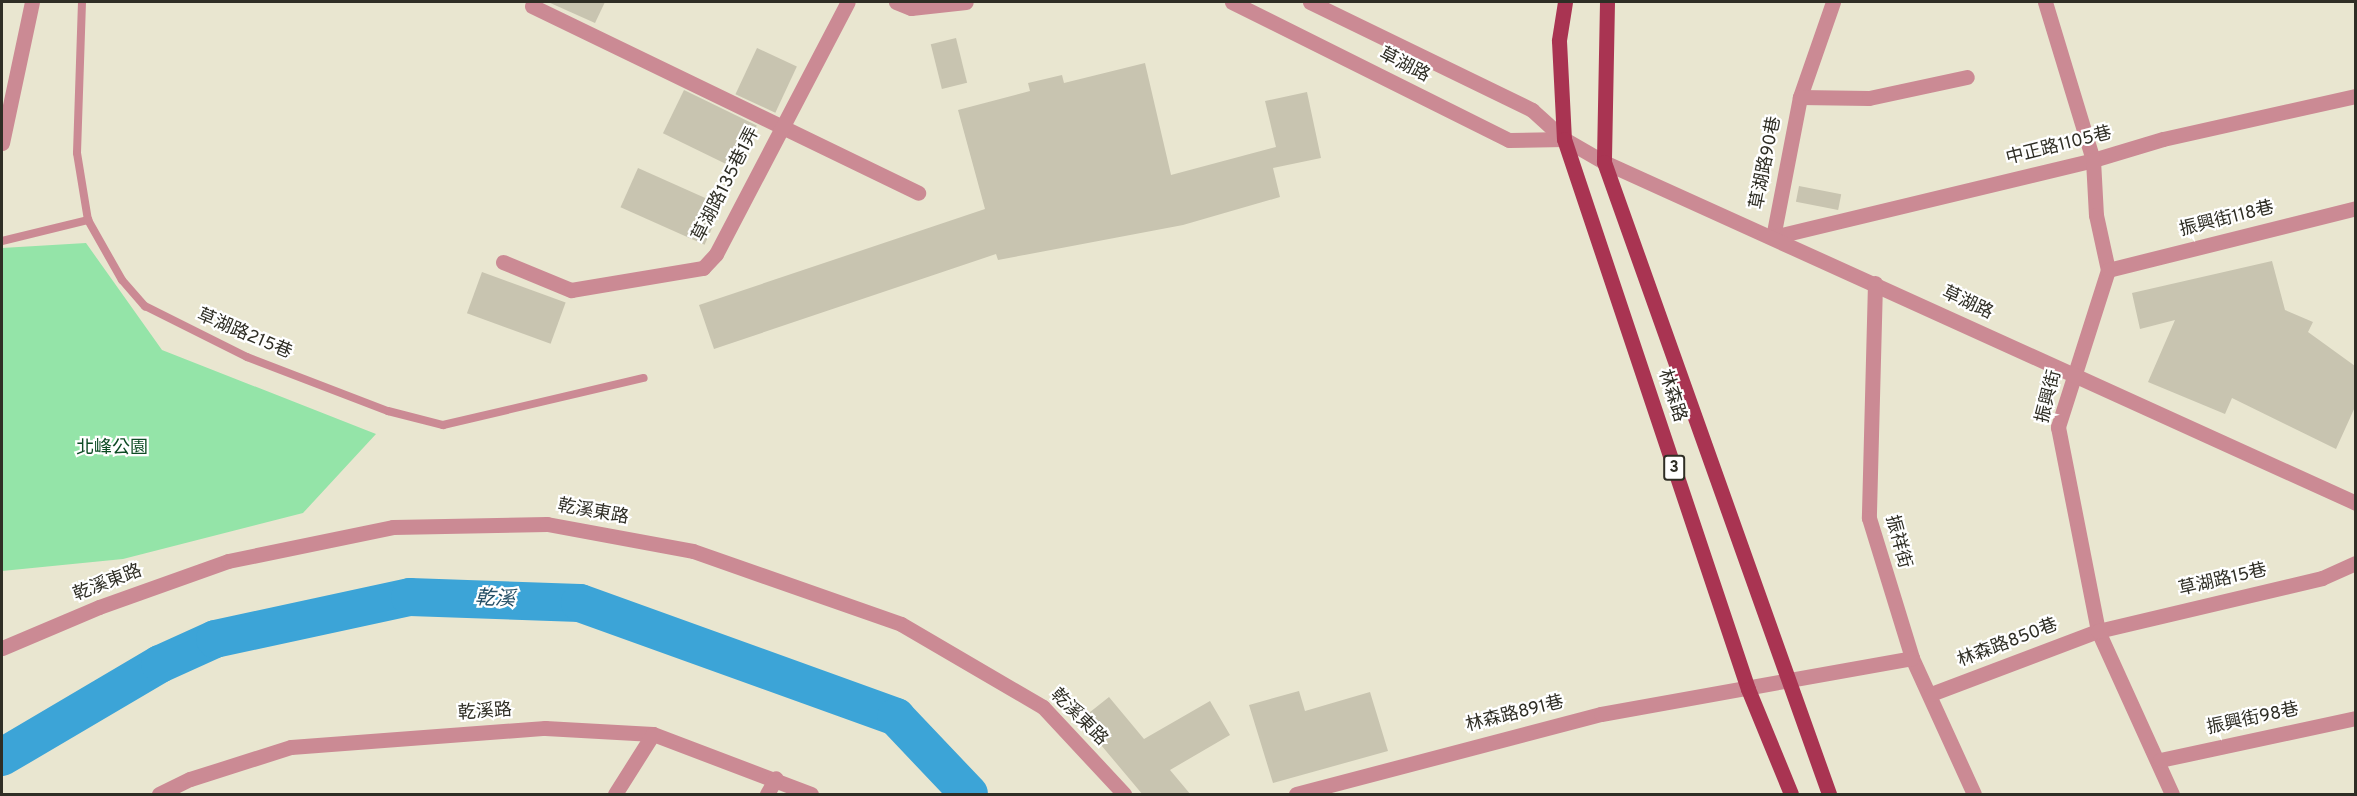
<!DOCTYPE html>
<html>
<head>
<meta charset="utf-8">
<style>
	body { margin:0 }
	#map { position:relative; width:2357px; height:796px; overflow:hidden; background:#e9e6d0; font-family:Overpass,"Noto Sans TC",sans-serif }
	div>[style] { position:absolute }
	.green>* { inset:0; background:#94e4a8 }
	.river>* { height:38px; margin:-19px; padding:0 19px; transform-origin:19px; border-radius:19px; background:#3ca4d7 }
	.building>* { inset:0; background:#c8c4b0; transform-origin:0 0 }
	.service>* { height:8px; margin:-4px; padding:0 4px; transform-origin:4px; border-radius:4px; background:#cb8a94 }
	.minor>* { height:15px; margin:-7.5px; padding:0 7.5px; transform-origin:7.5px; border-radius:7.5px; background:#cb8a94 }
	.tertiary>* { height:15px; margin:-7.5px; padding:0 7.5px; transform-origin:7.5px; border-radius:7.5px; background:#cb8a94 }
	.primary>* { height:15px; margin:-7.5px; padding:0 7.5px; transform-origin:7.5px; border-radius:7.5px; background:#a93452 }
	span { translate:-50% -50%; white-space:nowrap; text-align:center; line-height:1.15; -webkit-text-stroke:4.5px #fff; paint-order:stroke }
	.shield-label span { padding:2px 4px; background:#fff; border:2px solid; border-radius:4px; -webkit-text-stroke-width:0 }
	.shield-label { font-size:16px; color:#2f2e25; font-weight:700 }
	.street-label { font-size:18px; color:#2f2e25 }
	.park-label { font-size:18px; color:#0e4c25 }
	.water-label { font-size:20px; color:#254f66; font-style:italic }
	.frame { position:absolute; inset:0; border:3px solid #2f2e25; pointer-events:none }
</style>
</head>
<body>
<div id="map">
	<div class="green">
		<div style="clip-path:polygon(86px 243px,162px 350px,376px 434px,303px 513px,123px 559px,2px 571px,2px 248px)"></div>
	</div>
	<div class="river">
		<div style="left:2px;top:757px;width:183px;rotate:-30.5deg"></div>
		<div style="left:160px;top:664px;width:60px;rotate:-24.4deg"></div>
		<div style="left:215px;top:639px;width:199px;rotate:-12.2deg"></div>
		<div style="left:410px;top:597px;width:170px;rotate:2deg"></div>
		<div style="left:580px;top:603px;width:336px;rotate:19.8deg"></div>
		<div style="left:896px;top:717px;width:106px;rotate:46.5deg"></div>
	</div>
	<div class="building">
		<div style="clip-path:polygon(548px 2px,605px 2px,595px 23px)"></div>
		<div style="left:956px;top:38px;width:46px;height:26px;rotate:76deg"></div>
		<div style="left:757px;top:48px;width:44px;height:51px;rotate:25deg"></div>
		<div style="clip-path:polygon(1145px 63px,1171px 175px,1276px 147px,1265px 101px,1307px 92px,1321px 158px,1273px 168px,1280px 197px,1183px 225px,998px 260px,996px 254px,714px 349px,699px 305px,985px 209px,958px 110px,1030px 91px,1028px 83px,1062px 75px,1064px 83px)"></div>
		<div style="left:684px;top:90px;width:81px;height:48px;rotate:26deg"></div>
		<div style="left:638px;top:168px;width:92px;height:43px;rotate:24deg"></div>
		<div style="left:1799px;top:186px;width:43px;height:16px;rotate:11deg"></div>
		<div style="clip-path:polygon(2272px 261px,2285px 310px,2313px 322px,2308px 332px,2355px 366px,2355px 407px,2336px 449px,2232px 398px,2225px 414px,2148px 382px,2175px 320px,2140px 329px,2132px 293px)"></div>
		<div style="left:482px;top:272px;width:89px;height:44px;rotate:20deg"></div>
		<div style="clip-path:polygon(1299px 691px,1305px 711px,1370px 692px,1388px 751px,1273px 783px,1249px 705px)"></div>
		<div style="clip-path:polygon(1109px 697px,1144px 739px,1210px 701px,1230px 735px,1170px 770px,1191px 795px,1143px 795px,1080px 720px)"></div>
	</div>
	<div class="service">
		<div style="left:82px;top:2px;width:151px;rotate:91.9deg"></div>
		<div style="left:77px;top:153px;width:68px;rotate:80.7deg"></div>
		<div style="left:88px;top:220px;width:69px;rotate:60.5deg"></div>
		<div style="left:122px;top:280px;width:35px;rotate:49deg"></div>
		<div style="left:145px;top:306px;width:114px;rotate:26.6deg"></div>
		<div style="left:247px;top:357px;width:151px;rotate:21deg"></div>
		<div style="left:388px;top:411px;width:57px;rotate:14.3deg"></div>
		<div style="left:443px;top:425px;width:206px;rotate:-13.2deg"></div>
		<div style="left:2px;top:241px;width:89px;rotate:-13.7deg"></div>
	</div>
	<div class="minor">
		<div style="left:896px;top:2px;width:16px;rotate:22deg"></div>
		<div style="left:911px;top:8px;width:55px;rotate:-6.2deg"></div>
		<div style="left:1833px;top:2px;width:101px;rotate:109.2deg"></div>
		<div style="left:1800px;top:97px;width:143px;rotate:100.9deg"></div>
		<div style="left:1773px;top:237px;width:329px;rotate:-13.5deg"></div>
		<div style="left:2093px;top:160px;width:73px;rotate:-16.7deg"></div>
		<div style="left:2163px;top:139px;width:198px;rotate:-12.6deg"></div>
		<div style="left:2045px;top:2px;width:165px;rotate:73.1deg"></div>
		<div style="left:2093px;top:160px;width:55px;rotate:86.9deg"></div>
		<div style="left:2096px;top:215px;width:56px;rotate:77.7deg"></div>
		<div style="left:2108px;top:270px;width:165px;rotate:107.7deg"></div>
		<div style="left:2058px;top:427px;width:208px;rotate:78.9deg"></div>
		<div style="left:2098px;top:631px;width:179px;rotate:65.6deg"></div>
		<div style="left:532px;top:6px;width:429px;rotate:25.8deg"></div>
		<div style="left:1800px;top:97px;width:69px;rotate:0.8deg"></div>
		<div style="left:1869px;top:98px;width:100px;rotate:-12.1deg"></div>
		<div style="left:1564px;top:139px;width:46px;rotate:29.9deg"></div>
		<div style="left:1604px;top:162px;width:826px;rotate:24.39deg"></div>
		<div style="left:2px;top:143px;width:144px;rotate:-78deg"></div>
		<div style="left:503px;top:262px;width:74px;rotate:22.4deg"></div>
		<div style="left:571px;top:290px;width:134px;rotate:-9.5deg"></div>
		<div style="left:703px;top:268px;width:19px;rotate:-47deg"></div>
		<div style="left:716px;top:254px;width:284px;rotate:-62.4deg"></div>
		<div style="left:2108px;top:270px;width:256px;rotate:-14deg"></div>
		<div style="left:1875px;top:283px;width:235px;rotate:91.5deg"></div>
		<div style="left:1869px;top:518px;width:146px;rotate:72.9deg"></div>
		<div style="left:1912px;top:658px;width:149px;rotate:65.5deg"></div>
		<div style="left:2px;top:648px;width:105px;rotate:-22.9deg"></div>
		<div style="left:99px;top:607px;width:137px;rotate:-19.6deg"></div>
		<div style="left:228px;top:561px;width:168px;rotate:-11.6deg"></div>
		<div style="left:393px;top:527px;width:154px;rotate:-1.1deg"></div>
		<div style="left:547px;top:524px;width:148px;rotate:10.5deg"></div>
		<div style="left:693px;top:551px;width:220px;rotate:19.3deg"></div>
		<div style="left:901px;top:624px;width:164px;rotate:30.3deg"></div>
		<div style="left:1043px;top:707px;width:119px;rotate:47deg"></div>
		<div style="left:1931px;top:694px;width:178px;rotate:-20.7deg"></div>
		<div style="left:2098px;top:631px;width:230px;rotate:-13.3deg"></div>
		<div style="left:2322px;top:578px;width:37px;rotate:-24deg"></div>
		<div style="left:2160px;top:760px;width:200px;rotate:-12.1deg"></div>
		<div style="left:159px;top:794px;width:34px;rotate:-26deg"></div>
		<div style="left:190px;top:779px;width:106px;rotate:-17.6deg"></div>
		<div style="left:291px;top:747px;width:255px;rotate:-4.3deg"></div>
		<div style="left:545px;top:728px;width:108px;rotate:3.2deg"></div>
		<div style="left:653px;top:734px;width:169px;rotate:20.8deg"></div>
		<div style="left:615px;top:794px;width:71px;rotate:-57.7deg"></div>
		<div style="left:767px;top:794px;width:18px;rotate:-61deg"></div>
		<div style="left:1296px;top:794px;width:315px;rotate:-14.7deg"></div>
		<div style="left:1601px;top:714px;width:316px;rotate:-10.2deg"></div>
	</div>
	<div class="tertiary">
		<div style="left:1232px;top:2px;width:309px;rotate:26.5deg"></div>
		<div style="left:1509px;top:140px;width:55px;rotate:-1deg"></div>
		<div style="left:1310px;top:2px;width:247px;rotate:25.9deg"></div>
		<div style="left:1532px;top:110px;width:43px;rotate:42.2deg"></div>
	</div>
	<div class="primary">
		<div style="left:1565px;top:2px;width:39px;rotate:99deg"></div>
		<div style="left:1559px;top:41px;width:98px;rotate:87.1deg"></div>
		<div style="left:1564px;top:139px;width:580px;rotate:71.5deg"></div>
		<div style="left:1748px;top:689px;width:113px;rotate:67.7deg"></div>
		<div style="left:1607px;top:2px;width:160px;rotate:91.1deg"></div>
		<div style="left:1604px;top:162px;width:671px;rotate:70.4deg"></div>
	</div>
	<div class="shield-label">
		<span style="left:1674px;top:468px">3</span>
	</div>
	<div class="street-label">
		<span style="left:1404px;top:66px;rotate:27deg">草湖路</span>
		<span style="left:2059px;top:147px;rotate:-14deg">中正路1105巷</span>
		<span style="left:1767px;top:163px;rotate:-79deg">草湖路90巷</span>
		<span style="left:727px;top:185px;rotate:-63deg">草湖路135巷1弄</span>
		<span style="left:2227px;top:220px;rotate:-14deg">振興街118巷</span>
		<span style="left:1967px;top:304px;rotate:25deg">草湖路</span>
		<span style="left:244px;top:335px;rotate:23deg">草湖路215巷</span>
		<span style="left:1671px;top:396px;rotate:72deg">林森路</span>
		<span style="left:2050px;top:397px;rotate:-76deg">振興街</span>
		<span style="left:593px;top:513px;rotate:10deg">乾溪東路</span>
		<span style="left:1897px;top:542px;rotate:75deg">振祥街</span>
		<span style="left:2223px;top:581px;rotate:-13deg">草湖路15巷</span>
		<span style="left:108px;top:584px;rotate:-21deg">乾溪東路</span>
		<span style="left:2008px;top:644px;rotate:-21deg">林森路850巷</span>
		<span style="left:485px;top:713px;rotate:-4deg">乾溪路</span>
		<span style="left:1515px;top:715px;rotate:-14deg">林森路891巷</span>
		<span style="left:1078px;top:718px;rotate:45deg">乾溪東路</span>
		<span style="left:2253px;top:720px;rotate:-12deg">振興街98巷</span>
	</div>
	<div class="park-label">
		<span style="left:112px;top:449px">北峰公園</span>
	</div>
	<div class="water-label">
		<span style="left:495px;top:600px;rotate:2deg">乾溪</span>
	</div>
	<div class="frame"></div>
</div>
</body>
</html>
